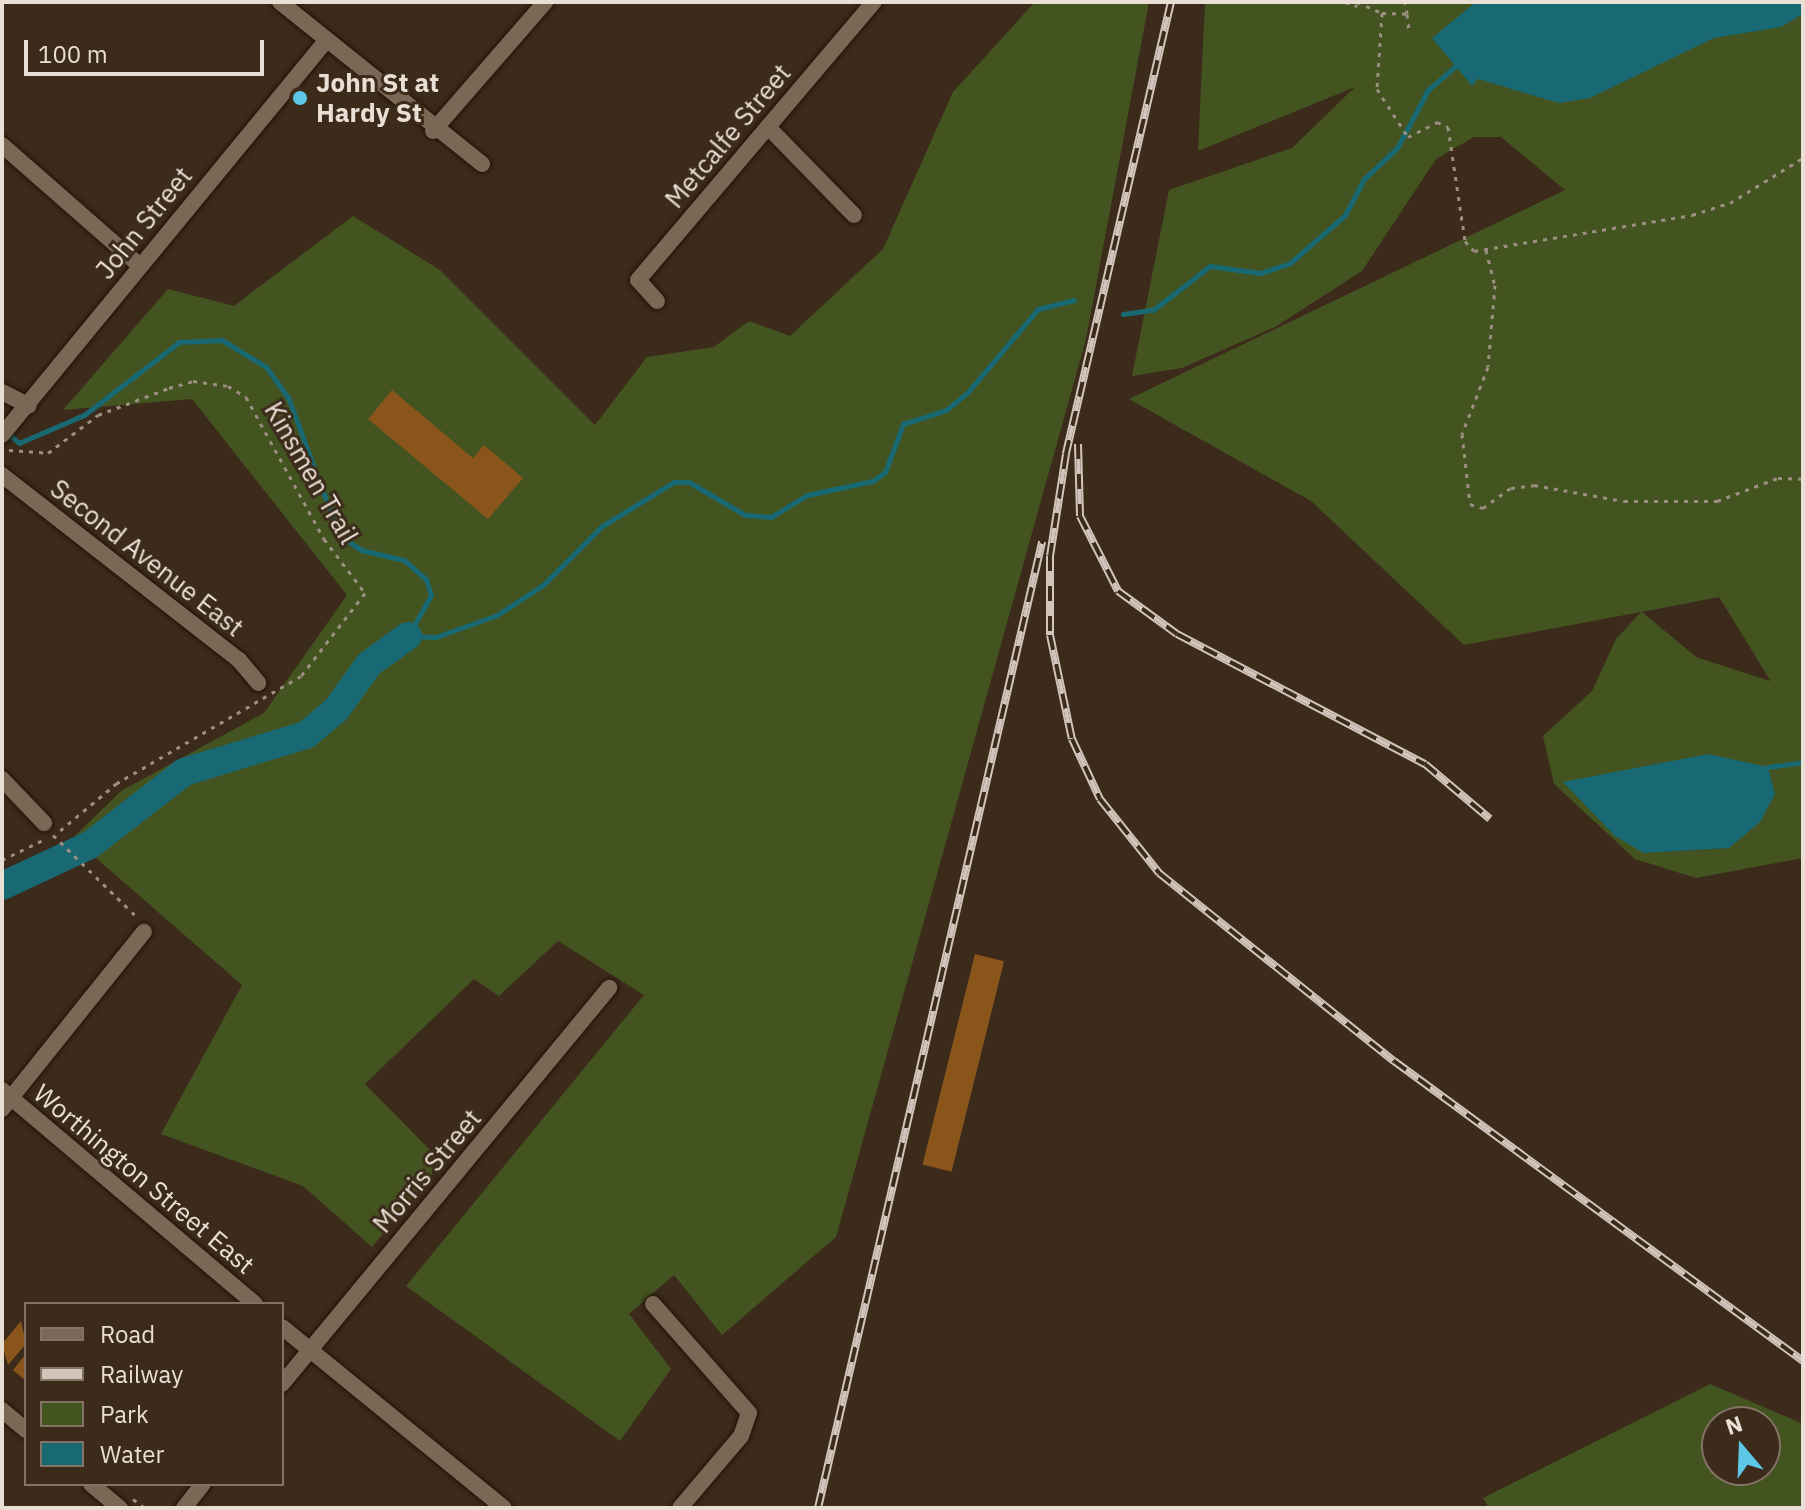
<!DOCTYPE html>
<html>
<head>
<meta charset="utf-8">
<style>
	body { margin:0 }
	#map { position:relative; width:1805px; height:1510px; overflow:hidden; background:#3c2b1b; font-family:"IBM Plex Sans",sans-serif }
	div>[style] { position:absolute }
	.green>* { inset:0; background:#435420 }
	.water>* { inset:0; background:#196974 }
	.stream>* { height:5px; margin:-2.5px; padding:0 2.5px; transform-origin:2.5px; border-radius:2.5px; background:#196974 }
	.river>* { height:28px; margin:-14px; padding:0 14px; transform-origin:14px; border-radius:14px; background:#196974 }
	.building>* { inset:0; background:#8a551b; transform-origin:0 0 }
	.path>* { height:3px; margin-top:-1.5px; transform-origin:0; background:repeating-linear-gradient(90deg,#9c8e81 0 4px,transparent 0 10px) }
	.roads { filter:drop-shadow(0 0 2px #221304) drop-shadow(0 0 2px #221304) }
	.minor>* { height:16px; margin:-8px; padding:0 8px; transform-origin:8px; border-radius:8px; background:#7b6756 }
	.rail>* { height:8px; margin-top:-4px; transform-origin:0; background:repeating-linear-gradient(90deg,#3c2b1b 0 15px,#d1c5bb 0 30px); box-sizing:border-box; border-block:2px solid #d1c5bb }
	.dots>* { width:22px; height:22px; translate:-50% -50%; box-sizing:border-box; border:4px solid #3c2b1b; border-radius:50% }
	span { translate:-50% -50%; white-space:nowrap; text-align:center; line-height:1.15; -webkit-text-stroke:6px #3c2b1b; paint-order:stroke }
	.poi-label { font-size:26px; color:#eadfd5; font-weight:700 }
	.left { translate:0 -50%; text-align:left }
	.street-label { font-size:26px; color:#eadfd5 }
	.frame { position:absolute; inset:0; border:4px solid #eadfd5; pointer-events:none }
	.legend { position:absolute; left:24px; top:1302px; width:260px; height:184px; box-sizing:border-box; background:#3c2b1b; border:2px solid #827365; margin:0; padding:10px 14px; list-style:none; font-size:24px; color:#eadfd5 }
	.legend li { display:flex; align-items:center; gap:16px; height:40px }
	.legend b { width:40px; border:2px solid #827365 }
	.north { position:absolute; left:1701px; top:1406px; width:80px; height:80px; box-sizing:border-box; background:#3c2b1b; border:2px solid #827365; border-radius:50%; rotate:341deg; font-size:22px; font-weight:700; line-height:32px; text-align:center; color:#eadfd5 }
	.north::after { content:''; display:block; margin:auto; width:28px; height:36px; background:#5cc7e7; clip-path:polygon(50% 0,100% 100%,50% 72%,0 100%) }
	.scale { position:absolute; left:24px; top:40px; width:240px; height:36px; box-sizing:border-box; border:4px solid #eadfd5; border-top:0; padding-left:10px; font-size:24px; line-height:28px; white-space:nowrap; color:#eadfd5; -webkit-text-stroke:6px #3c2b1b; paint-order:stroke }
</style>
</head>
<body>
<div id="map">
	<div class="green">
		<div style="clip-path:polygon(1035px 2px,1149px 2px,1086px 339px,836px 1237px,722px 1335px,674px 1275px,629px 1314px,671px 1369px,620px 1441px,406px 1286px,644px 995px,558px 941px,499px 996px,474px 979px,365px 1084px,442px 1162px,372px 1247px,303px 1186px,161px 1134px,242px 985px,73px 838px,121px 791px,264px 713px,347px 595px,192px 399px,63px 410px,168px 289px,234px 306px,353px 216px,440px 270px,595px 425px,647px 357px,714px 347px,749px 321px,790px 336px,883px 249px,953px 92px)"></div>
		<div style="clip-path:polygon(evenodd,1205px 2px,1803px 2px,1803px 858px,1696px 878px,1635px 859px,1554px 784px,1543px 736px,1592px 691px,1616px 639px,1641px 612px,1464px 645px,1311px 501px,1129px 399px,1565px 190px,1501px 137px,1474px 137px,1436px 159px,1362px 271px,1275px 327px,1182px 368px,1132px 376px,1169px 190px,1292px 148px,1355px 87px,1198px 151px,1205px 2px,1719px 597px,1770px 680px,1770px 681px,1696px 657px,1642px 612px,1719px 597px,1205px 2px,1708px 754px,1729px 848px,1644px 853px,1708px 754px)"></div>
		<div style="clip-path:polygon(evenodd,1710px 1384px,1803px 1424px,1803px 1508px,1489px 1508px,1483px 1498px,1710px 1384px,1765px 1422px,1765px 1470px,1717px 1470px,1717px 1422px,1765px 1422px)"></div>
	</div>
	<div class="water">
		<div style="clip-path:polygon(1476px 2px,1803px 2px,1803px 14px,1781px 27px,1714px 38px,1590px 98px,1559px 103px,1478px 79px,1472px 86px,1432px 38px)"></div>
		<div style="clip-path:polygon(1708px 754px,1768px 767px,1775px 794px,1760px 822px,1729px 848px,1644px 853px,1615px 836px,1563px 782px)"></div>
	</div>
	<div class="stream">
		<div style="left:1123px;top:314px;width:30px;rotate:-8deg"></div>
		<div style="left:1153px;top:310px;width:72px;rotate:-37.7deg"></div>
		<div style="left:1210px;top:266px;width:50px;rotate:8deg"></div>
		<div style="left:1260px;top:273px;width:32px;rotate:-18deg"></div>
		<div style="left:1290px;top:263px;width:73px;rotate:-41.1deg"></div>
		<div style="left:1345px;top:215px;width:41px;rotate:-62.2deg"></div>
		<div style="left:1364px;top:179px;width:45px;rotate:-43.2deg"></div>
		<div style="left:1397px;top:148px;width:66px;rotate:-61.9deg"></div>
		<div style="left:1428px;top:90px;width:37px;rotate:-41deg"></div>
		<div style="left:6px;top:432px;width:17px;rotate:40deg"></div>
		<div style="left:19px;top:443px;width:71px;rotate:-23.3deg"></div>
		<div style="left:84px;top:415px;width:120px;rotate:-37.5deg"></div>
		<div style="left:179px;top:342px;width:43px;rotate:-2.7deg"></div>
		<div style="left:222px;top:340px;width:52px;rotate:31.5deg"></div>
		<div style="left:266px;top:367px;width:37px;rotate:54deg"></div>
		<div style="left:288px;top:397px;width:147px;rotate:69.7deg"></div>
		<div style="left:339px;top:535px;width:27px;rotate:34deg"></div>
		<div style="left:361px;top:550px;width:44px;rotate:13.1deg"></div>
		<div style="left:404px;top:560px;width:29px;rotate:41deg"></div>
		<div style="left:426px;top:579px;width:17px;rotate:73deg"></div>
		<div style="left:431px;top:595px;width:47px;rotate:119.3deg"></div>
		<div style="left:408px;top:636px;width:28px;rotate:2deg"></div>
		<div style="left:436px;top:637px;width:65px;rotate:-19.8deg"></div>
		<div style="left:497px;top:615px;width:55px;rotate:-33.1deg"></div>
		<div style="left:543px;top:585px;width:83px;rotate:-45deg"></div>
		<div style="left:602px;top:526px;width:84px;rotate:-31.4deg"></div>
		<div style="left:674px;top:482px;width:15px"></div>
		<div style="left:689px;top:482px;width:65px;rotate:30.5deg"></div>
		<div style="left:745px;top:515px;width:26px;rotate:4deg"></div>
		<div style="left:771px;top:517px;width:42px;rotate:-31.4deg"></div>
		<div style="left:807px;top:495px;width:67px;rotate:-12deg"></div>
		<div style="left:873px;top:481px;width:15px;rotate:-37deg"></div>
		<div style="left:885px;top:472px;width:51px;rotate:-69.4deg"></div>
		<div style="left:903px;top:424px;width:45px;rotate:-18deg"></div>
		<div style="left:946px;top:410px;width:28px;rotate:-39deg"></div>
		<div style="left:968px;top:392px;width:109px;rotate:-49.9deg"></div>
		<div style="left:1038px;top:309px;width:37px;rotate:-14deg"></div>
		<div style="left:1768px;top:767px;width:35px;rotate:-8deg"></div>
	</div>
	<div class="river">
		<div style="left:2px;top:886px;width:97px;rotate:-25deg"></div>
		<div style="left:90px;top:845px;width:119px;rotate:-37.8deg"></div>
		<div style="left:184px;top:772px;width:127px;rotate:-16.9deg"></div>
		<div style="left:306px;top:735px;width:39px;rotate:-40deg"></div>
		<div style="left:336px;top:710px;width:57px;rotate:-54.3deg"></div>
		<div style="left:369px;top:664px;width:48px;rotate:-35.7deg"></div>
	</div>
	<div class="building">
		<div style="clip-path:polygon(392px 390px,473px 458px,484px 445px,523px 478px,488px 519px,368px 419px)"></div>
		<div style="left:975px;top:954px;width:30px;height:217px;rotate:14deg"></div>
		<div style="clip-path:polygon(21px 1321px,26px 1344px,8px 1365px,2px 1344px)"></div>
		<div style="clip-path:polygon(26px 1354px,26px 1381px,13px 1370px)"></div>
	</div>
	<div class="path">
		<div style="left:1345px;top:2px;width:13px;rotate:18deg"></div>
		<div style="left:1357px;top:2px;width:27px;rotate:24deg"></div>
		<div style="left:1382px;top:13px;width:76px;rotate:93.8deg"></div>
		<div style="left:1377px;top:89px;width:57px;rotate:57.1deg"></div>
		<div style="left:1408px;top:137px;width:33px;rotate:-27deg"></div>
		<div style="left:1437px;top:122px;width:12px;rotate:24deg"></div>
		<div style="left:1448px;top:127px;width:115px;rotate:81.5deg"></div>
		<div style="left:1465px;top:241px;width:13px;rotate:48deg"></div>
		<div style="left:1474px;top:251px;width:221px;rotate:-9.4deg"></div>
		<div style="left:1692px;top:215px;width:40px;rotate:-18deg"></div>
		<div style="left:1730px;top:203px;width:86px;rotate:-31.7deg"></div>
		<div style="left:1382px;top:13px;width:25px;rotate:2deg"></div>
		<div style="left:1407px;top:14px;width:12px;rotate:-99deg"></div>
		<div style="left:1407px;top:14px;width:17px;rotate:83deg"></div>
		<div style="left:1486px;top:250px;width:36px;rotate:76deg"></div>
		<div style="left:1495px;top:285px;width:82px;rotate:94.9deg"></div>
		<div style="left:1488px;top:367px;width:72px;rotate:111.2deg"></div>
		<div style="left:1462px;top:434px;width:70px;rotate:83.5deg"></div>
		<div style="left:1470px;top:504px;width:14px;rotate:17deg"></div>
		<div style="left:1483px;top:508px;width:34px;rotate:-36deg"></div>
		<div style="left:1511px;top:488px;width:23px;rotate:-7deg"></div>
		<div style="left:1534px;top:485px;width:91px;rotate:10.1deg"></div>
		<div style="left:1624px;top:501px;width:93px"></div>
		<div style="left:1717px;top:501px;width:65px;rotate:-20.7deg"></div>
		<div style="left:1778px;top:478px;width:25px;rotate:2deg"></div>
		<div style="left:9px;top:450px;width:39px;rotate:4deg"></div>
		<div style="left:48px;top:453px;width:63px;rotate:-37.2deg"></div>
		<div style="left:98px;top:415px;width:76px;rotate:-20.8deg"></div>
		<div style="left:169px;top:388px;width:25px;rotate:-16deg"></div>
		<div style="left:193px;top:381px;width:35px;rotate:8deg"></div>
		<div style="left:228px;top:386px;width:21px;rotate:31deg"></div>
		<div style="left:246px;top:397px;width:162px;rotate:61.2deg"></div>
		<div style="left:324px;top:539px;width:68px;rotate:52.8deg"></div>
		<div style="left:365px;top:593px;width:105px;rotate:127.6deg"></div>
		<div style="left:301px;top:676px;width:213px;rotate:149.8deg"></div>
		<div style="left:117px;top:783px;width:80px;rotate:140.1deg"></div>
		<div style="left:53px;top:835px;width:119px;rotate:44.3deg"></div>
		<div style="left:2px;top:860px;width:48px;rotate:-26deg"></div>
		<div style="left:133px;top:1499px;width:15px;rotate:37deg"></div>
	</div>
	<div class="roads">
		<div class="minor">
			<div style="left:280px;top:2px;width:259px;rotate:38.7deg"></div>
			<div style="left:768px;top:127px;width:123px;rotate:45.7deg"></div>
			<div style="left:433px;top:131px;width:171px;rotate:-49deg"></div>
			<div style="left:2px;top:145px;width:182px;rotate:41.2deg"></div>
			<div style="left:657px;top:301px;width:28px;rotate:-132deg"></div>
			<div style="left:638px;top:280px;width:365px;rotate:-49.7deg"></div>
			<div style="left:2px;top:392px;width:30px;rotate:27deg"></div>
			<div style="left:2px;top:435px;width:509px;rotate:-50.58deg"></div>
			<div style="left:2px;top:475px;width:301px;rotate:38deg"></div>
			<div style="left:239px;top:660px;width:30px;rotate:50deg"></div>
			<div style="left:2px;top:779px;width:61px;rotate:46.3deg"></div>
			<div style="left:2px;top:1090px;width:331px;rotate:40.2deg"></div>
			<div style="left:2px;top:1109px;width:227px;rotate:-51.3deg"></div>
			<div style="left:653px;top:1304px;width:145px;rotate:48.6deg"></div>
			<div style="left:749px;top:1413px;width:24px;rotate:109deg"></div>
			<div style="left:741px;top:1436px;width:94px;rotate:130.3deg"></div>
			<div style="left:282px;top:1327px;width:286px;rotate:39.2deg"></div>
			<div style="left:282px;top:1384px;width:514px;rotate:-50.45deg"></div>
			<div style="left:2px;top:1410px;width:31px;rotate:40deg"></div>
			<div style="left:91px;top:1484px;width:38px;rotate:40deg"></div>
			<div style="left:184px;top:1508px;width:31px;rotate:-52deg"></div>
		</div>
	</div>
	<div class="rail">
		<div style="left:1171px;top:2px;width:464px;rotate:103.1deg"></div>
		<div style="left:1066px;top:454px;width:103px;rotate:98.9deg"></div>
		<div style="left:1050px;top:556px;width:79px;rotate:90deg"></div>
		<div style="left:1050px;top:635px;width:106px;rotate:78.1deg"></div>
		<div style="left:1072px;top:739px;width:66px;rotate:65deg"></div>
		<div style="left:1100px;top:799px;width:95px;rotate:51.4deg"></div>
		<div style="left:1159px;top:873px;width:301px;rotate:38.7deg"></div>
		<div style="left:1394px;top:1061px;width:507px;rotate:36.26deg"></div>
		<div style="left:1078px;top:444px;width:72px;rotate:88.4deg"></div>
		<div style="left:1080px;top:516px;width:84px;rotate:63.1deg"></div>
		<div style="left:1118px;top:591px;width:73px;rotate:36.1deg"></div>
		<div style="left:1177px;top:634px;width:280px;rotate:27.7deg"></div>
		<div style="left:1425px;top:764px;width:85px;rotate:40.2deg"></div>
		<div style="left:818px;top:1508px;width:992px;rotate:-76.94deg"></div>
	</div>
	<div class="dots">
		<div style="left:300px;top:98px;background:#5cc7e7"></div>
	</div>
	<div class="poi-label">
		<span class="left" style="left:316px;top:98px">John St at<br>Hardy St</span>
	</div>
	<div class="street-label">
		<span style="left:728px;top:136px;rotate:-50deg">Metcalfe Street</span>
		<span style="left:144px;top:223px;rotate:-51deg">John Street</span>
		<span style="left:311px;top:473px;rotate:60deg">Kinsmen Trail</span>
		<span style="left:147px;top:558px;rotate:38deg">Second Avenue East</span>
		<span style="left:427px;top:1171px;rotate:-50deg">Morris Street</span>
		<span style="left:144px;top:1179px;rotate:40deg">Worthington Street East</span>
	</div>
	<div class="frame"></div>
	<ul class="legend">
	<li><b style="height:10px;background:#7b6756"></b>Road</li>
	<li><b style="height:10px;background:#d1c5bb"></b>Railway</li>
	<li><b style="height:22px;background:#435420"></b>Park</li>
	<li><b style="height:22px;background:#196974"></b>Water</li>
	</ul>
	<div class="north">N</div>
	<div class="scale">100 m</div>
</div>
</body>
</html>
